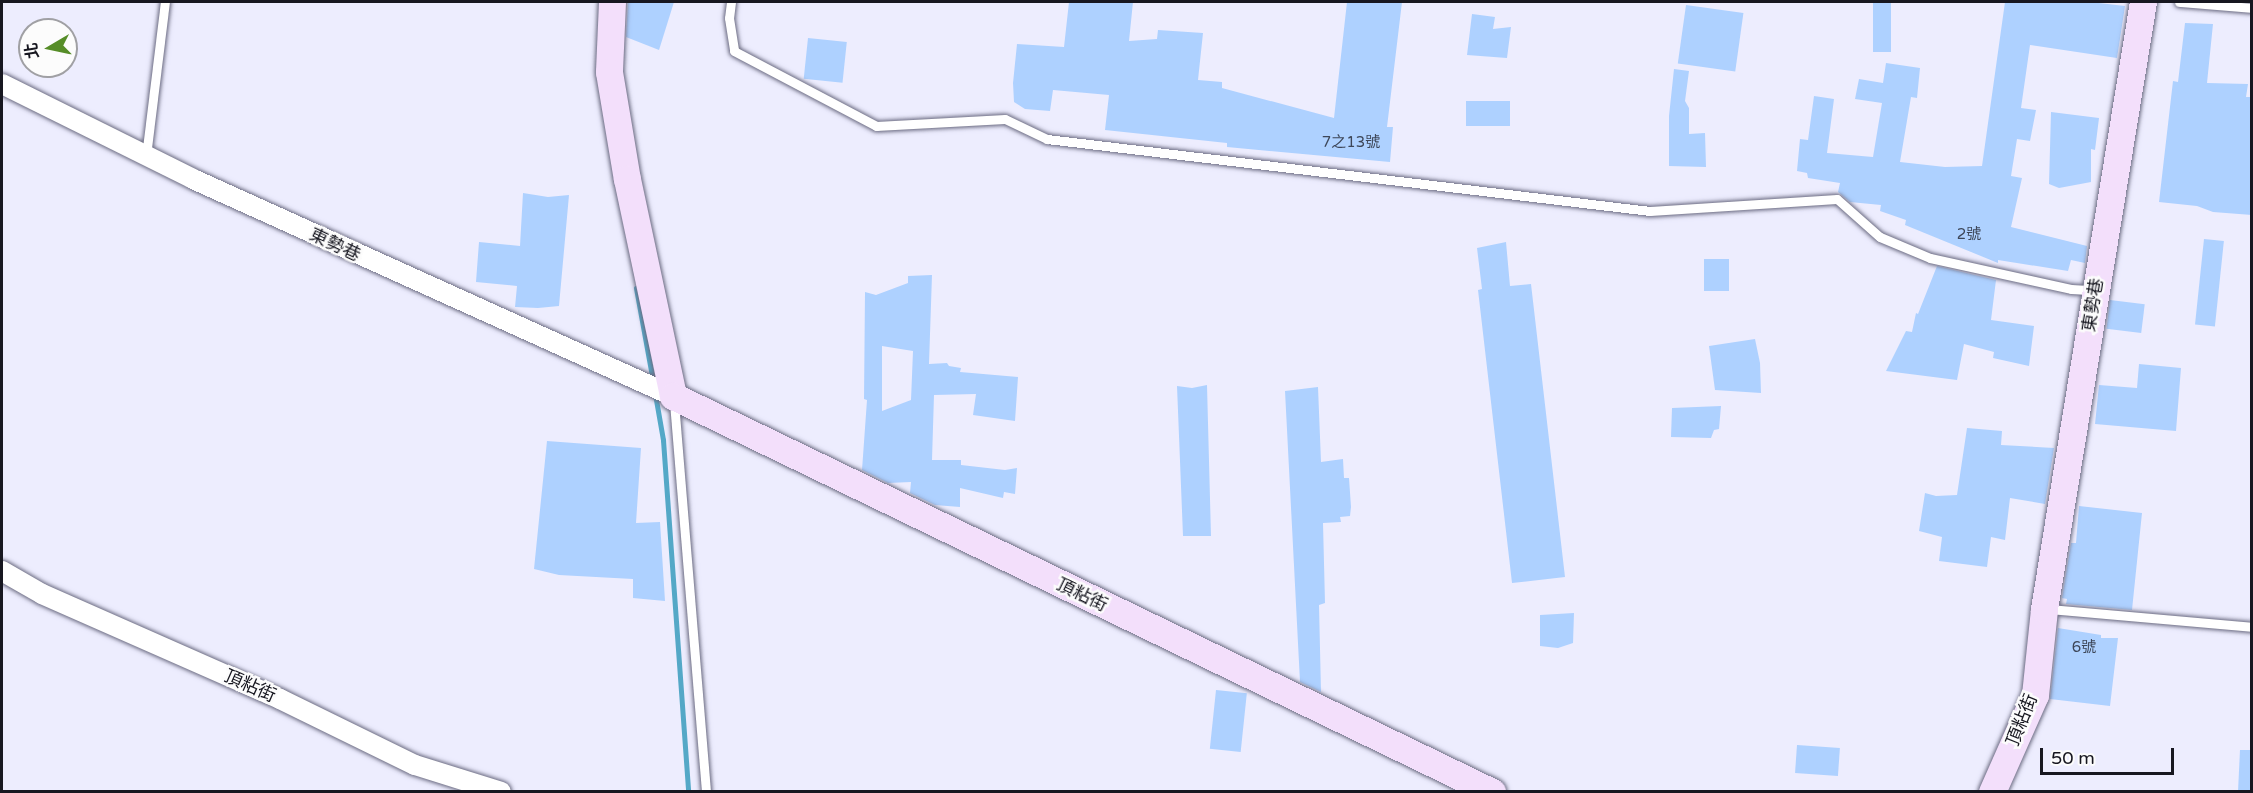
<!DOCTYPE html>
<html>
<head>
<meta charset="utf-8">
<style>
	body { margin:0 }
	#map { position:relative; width:2253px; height:793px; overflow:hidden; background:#ededfe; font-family:"Varela Round","Noto Sans TC",sans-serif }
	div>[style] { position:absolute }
	.stream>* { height:5px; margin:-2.5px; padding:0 2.5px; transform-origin:2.5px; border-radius:2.5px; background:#54a8c7 }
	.building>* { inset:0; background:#aed1ff; transform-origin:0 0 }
	.roads { filter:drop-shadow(0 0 2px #6b6b82) drop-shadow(0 0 2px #6b6b82) }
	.lane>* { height:9px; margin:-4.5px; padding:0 4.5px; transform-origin:4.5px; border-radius:4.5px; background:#fff }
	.street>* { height:20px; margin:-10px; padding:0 10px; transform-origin:10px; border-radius:10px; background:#fff }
	.secondary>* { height:27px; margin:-13.5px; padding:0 13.5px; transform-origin:13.5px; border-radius:13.5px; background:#f3dffb }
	span { translate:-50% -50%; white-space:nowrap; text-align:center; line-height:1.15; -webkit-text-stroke:5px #fcfcfc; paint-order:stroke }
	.number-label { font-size:15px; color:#3d4658 }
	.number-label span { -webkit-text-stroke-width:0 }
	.street-label { font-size:18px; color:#171720 }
	.frame { position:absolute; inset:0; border:3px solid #171720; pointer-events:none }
	.north { position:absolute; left:18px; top:18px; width:60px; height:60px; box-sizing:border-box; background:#fcfcfc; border:2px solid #a0a0a4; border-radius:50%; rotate:261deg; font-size:16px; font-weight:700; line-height:24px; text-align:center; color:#171720 }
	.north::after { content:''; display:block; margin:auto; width:21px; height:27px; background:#568d28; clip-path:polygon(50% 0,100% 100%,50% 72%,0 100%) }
	.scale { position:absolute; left:2040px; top:748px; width:134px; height:27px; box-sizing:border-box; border:3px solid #171720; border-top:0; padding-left:8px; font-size:18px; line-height:21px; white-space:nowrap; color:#171720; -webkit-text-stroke:4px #fcfcfc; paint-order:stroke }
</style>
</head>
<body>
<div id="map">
	<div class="stream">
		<div style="left:636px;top:288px;width:96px;rotate:79.7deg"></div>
		<div style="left:655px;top:394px;width:47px;rotate:80.1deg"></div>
		<div style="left:663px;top:440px;width:353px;rotate:85.9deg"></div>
	</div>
	<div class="building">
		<div style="clip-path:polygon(628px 2px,674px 2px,659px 50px,626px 37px)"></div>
		<div style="clip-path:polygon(1069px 2px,1133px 2px,1129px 41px,1157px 39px,1158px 30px,1203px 33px,1198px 80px,1222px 82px,1222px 88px,1334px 118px,1347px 2px,1402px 2px,1387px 127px,1393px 127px,1390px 162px,1227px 147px,1227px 143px,1105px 130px,1109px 95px,1053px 90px,1050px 111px,1025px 109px,1014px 102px,1013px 83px,1017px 44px,1064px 47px)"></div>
		<div style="left:1873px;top:2px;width:18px;height:50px"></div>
		<div style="clip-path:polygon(2005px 2px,2090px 2px,2125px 6px,2117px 58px,2030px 45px,2021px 108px,2036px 110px,2030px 141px,2017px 139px,2011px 176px,2022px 178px,2011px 227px,2087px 246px,2085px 263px,2071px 260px,2068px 271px,1998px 260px,1998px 263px,1905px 225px,1906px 220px,1880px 211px,1881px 205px,1850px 202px,1838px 192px,1840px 183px,1808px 178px,1807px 173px,1797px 171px,1800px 139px,1808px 140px,1814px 96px,1834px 99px,1827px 153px,1873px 157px,1882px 103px,1855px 99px,1859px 79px,1883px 83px,1886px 63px,1920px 68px,1917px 98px,1911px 97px,1900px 162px,1945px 167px,1982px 166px)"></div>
		<div style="left:1686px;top:5px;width:58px;height:59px;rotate:8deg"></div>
		<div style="clip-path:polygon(1472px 14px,1495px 17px,1493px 29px,1511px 27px,1507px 58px,1467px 55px)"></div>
		<div style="clip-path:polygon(2185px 23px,2213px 24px,2207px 83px,2248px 84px,2246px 97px,2252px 97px,2252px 215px,2213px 212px,2197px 206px,2159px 202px,2173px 81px,2178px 82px)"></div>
		<div style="left:808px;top:38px;width:39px;height:41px;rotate:6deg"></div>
		<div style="clip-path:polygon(1674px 69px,1689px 71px,1685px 101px,1689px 108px,1689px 134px,1705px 133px,1706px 167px,1669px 166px,1669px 116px)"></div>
		<div style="left:1466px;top:101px;width:44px;height:25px"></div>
		<div style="clip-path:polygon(2051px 112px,2099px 118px,2095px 150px,2091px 149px,2091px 182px,2059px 188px,2049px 184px)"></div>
		<div style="clip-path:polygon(523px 193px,548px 197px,569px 195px,559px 306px,538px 308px,515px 307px,517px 286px,476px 282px,479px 242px,520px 246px)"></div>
		<div style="left:2204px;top:239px;width:20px;height:86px;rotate:6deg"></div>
		<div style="clip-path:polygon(1506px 242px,1510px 286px,1531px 284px,1565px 577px,1512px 583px,1478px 290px,1482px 289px,1477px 248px)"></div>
		<div style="left:1704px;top:259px;width:25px;height:32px"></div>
		<div style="clip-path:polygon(1937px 266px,1996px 280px,1991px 320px,2034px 326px,2029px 366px,1993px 358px,1994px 352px,1964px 344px,1957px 380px,1886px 371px,1906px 331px,1912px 332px,1916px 313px,1918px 314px)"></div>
		<div style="clip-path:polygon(evenodd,932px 275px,929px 364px,947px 363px,949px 366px,961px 368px,960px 372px,1018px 377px,1015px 421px,973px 415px,976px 394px,934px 395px,932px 460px,961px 460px,961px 465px,1005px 470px,1017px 468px,1015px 494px,1004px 492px,1003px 498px,960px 488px,960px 507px,935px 505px,910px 493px,911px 482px,888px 483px,862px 470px,867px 400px,864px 399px,865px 292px,876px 295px,908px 283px,908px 276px,932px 275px,882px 346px,913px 351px,911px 400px,882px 411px,882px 346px)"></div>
		<div style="left:2110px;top:300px;width:35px;height:29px;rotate:7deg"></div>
		<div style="clip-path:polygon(1755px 339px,1760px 363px,1761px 393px,1715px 390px,1709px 346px)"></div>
		<div style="clip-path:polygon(2139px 364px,2181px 368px,2176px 431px,2095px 424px,2099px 385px,2137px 388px)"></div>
		<div style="clip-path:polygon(1207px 385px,1211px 536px,1183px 536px,1177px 386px,1192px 388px)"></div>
		<div style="clip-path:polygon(1318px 387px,1321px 462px,1343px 459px,1344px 478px,1349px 478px,1351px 507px,1350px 516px,1340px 517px,1341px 522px,1323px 523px,1325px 603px,1319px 605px,1321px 692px,1300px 682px,1285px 391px)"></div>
		<div style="clip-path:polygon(1721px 406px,1719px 429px,1714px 430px,1711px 438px,1671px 437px,1672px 408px)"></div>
		<div style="clip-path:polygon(1967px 428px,2002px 431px,2001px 445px,2054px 448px,2045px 504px,2010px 498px,2005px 540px,1991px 537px,1987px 567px,1939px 561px,1942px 537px,1919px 531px,1925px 493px,1936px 496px,1957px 495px)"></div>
		<div style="clip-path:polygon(547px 441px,641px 448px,636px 523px,660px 522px,665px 601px,633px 598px,633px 579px,559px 575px,534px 569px)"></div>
		<div style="clip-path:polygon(2079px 506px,2142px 513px,2132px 610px,2066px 604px,2067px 599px,2062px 598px,2071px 543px,2076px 543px)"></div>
		<div style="clip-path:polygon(1574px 613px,1573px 643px,1558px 648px,1540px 646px,1540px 615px)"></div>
		<div style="clip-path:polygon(2058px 628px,2101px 635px,2101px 638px,2118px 638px,2110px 706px,2050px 699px)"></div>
		<div style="left:1216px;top:690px;width:31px;height:59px;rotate:6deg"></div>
		<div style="left:1797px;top:745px;width:43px;height:28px;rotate:4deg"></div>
		<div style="clip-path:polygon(2240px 750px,2252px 750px,2252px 792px,2238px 792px)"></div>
	</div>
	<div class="roads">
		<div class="lane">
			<div style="left:731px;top:2px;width:16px;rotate:97deg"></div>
			<div style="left:729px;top:18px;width:33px;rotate:81deg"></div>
			<div style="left:734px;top:51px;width:161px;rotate:27.8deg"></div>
			<div style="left:876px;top:126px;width:129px;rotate:-3.1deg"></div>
			<div style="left:1005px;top:119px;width:47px;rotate:25.5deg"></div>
			<div style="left:1047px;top:139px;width:607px;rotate:6.81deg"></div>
			<div style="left:1650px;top:211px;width:187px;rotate:-3.7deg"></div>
			<div style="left:1837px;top:199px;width:57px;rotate:41.5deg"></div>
			<div style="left:1880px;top:237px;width:54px;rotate:22.8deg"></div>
			<div style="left:1930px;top:258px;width:144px;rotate:12.4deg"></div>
			<div style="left:2071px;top:289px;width:22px;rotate:3deg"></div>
			<div style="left:2179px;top:2px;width:73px;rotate:4.7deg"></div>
			<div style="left:146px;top:156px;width:155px;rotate:-83deg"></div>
			<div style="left:674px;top:402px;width:391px;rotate:85.3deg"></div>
			<div style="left:2048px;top:609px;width:205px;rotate:5deg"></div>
		</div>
		<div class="street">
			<div style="left:2px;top:84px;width:213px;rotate:26.4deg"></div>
			<div style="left:193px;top:179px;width:527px;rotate:24.33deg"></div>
			<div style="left:2px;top:571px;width:46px;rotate:29.9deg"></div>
			<div style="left:42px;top:594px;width:260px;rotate:23.8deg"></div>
			<div style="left:280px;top:699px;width:150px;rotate:26.1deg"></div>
			<div style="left:415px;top:765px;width:90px;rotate:17.4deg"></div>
		</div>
		<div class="secondary">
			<div style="left:612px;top:2px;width:70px;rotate:92.5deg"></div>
			<div style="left:609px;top:72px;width:109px;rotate:80.5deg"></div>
			<div style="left:627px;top:179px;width:222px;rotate:78deg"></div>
			<div style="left:673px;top:396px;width:910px;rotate:25.8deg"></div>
			<div style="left:1992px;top:792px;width:106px;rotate:-66.1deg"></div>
			<div style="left:2035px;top:695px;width:86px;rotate:-84deg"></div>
			<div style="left:2044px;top:609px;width:615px;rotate:-80.74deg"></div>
		</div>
	</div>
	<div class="number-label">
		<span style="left:1351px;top:143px">7之13號</span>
		<span style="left:1969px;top:235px">2號</span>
		<span style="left:2084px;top:648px">6號</span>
	</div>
	<div class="street-label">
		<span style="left:335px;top:245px;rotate:25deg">東勢巷</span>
		<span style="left:2093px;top:305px;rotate:-81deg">東勢巷</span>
		<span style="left:1082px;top:595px;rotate:26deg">頂粘街</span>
		<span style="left:250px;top:686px;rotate:24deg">頂粘街</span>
		<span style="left:2022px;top:720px;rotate:-68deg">頂粘街</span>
	</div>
	<div class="frame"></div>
	<div class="north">北</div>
	<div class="scale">50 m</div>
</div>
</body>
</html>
